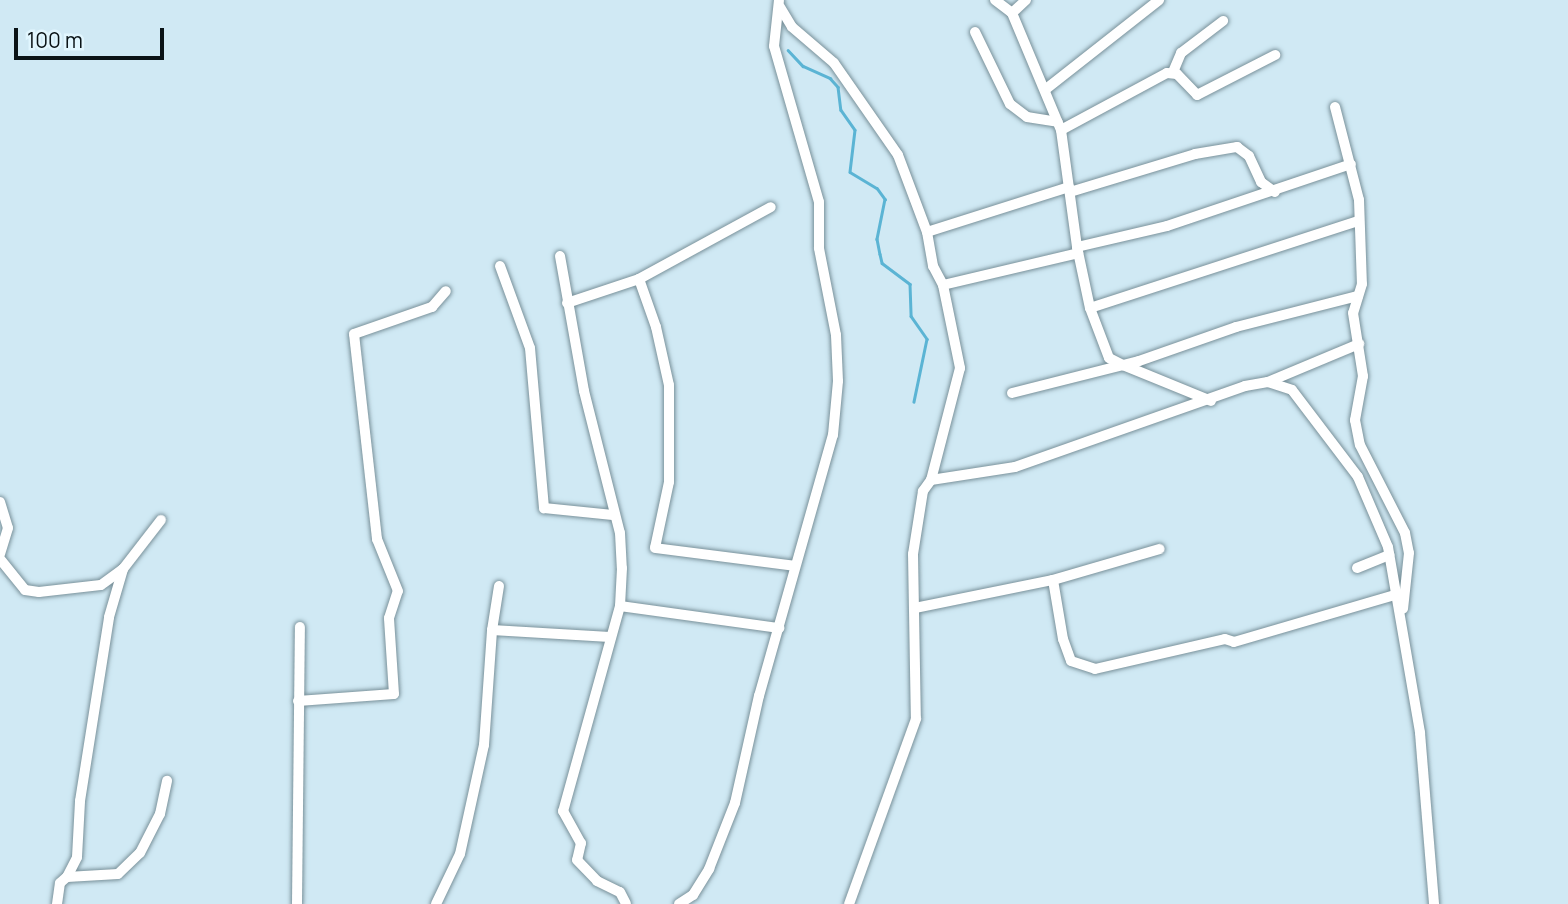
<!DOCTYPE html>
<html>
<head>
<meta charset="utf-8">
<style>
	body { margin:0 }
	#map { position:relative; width:1568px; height:904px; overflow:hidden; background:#d0e9f4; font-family:Manrope,sans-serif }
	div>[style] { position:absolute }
	.stream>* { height:2.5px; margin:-1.25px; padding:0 1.25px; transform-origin:1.25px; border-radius:1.25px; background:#5bb4d4 }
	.roads { filter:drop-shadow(0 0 2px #79919a) drop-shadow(0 0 2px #79919a) }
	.minor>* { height:10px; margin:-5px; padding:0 5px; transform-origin:5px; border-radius:5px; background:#fff }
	span { translate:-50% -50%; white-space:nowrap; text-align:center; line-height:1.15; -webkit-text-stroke:7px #e1f6fe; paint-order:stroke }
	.scale { position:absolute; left:14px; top:28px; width:150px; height:32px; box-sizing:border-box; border:4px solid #0a1316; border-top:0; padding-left:9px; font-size:21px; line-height:24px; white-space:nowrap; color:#0a1316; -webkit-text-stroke:5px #e1f6fe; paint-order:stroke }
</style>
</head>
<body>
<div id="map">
	<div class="stream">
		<div style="left:788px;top:50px;width:22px;rotate:47deg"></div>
		<div style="left:803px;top:66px;width:30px;rotate:24deg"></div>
		<div style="left:830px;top:78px;width:12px;rotate:48deg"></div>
		<div style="left:838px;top:87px;width:23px;rotate:83deg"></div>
		<div style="left:841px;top:110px;width:24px;rotate:55deg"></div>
		<div style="left:855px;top:130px;width:42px;rotate:96.8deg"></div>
		<div style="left:850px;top:172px;width:31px;rotate:31deg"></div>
		<div style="left:877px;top:188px;width:14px;rotate:54deg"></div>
		<div style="left:885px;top:199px;width:41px;rotate:101.3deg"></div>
		<div style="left:877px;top:239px;width:15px;rotate:79deg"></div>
		<div style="left:880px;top:254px;width:9px;rotate:77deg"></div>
		<div style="left:882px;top:263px;width:35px;rotate:37deg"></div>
		<div style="left:910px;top:284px;width:32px;rotate:88deg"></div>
		<div style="left:911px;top:316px;width:28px;rotate:55deg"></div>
		<div style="left:927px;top:339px;width:64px;rotate:101.7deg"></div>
	</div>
	<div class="roads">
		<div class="minor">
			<div style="left:995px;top:0;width:21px;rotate:37deg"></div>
			<div style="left:1012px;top:13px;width:127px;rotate:67.3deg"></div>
			<div style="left:1061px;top:130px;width:118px;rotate:82.2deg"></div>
			<div style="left:1077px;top:247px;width:62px;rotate:78deg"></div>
			<div style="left:1090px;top:308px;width:53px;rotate:69.2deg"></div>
			<div style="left:1109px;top:358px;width:16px;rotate:27deg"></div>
			<div style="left:1123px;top:365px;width:16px;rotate:-14deg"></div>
			<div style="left:1139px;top:361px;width:103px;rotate:-19.3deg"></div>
			<div style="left:1236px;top:327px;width:126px;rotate:-14.3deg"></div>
			<div style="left:780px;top:7px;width:23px;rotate:59deg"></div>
			<div style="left:792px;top:27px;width:55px;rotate:40.6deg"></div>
			<div style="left:834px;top:63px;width:112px;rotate:55.2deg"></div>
			<div style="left:898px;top:155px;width:82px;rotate:69.4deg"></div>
			<div style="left:927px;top:232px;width:35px;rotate:80deg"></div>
			<div style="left:933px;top:266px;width:21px;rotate:62deg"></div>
			<div style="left:943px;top:285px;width:85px;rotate:78.4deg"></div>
			<div style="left:960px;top:368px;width:116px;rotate:104.5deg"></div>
			<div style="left:931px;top:480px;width:14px;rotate:126deg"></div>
			<div style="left:923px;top:491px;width:64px;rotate:99deg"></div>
			<div style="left:913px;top:554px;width:165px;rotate:89deg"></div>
			<div style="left:916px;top:719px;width:197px;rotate:109.9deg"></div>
			<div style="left:1012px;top:13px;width:19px;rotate:-43deg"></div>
			<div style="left:975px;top:32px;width:80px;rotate:64.1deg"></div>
			<div style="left:1010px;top:104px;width:21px;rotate:37deg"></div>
			<div style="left:1027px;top:117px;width:31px;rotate:9deg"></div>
			<div style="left:1173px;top:72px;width:21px;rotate:-67deg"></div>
			<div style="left:1181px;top:53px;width:53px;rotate:-37.3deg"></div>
			<div style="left:1046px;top:89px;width:144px;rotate:-38.2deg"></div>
			<div style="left:1335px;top:107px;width:96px;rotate:75.5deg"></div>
			<div style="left:1359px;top:200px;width:84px;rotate:88deg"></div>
			<div style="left:1362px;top:284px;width:30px;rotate:107deg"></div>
			<div style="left:1353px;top:313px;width:64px;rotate:81deg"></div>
			<div style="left:1363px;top:376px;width:45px;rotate:100.3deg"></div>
			<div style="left:1355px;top:420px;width:25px;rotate:79deg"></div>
			<div style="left:1360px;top:445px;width:99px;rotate:62.9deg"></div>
			<div style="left:1405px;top:533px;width:20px;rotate:79deg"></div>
			<div style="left:1409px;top:553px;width:56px;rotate:96.1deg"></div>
			<div style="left:1061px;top:130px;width:120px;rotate:-28.3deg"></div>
			<div style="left:1167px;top:73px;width:10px;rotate:6deg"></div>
			<div style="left:1177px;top:74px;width:29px;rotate:46deg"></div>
			<div style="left:1197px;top:95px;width:88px;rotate:-27.1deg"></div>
			<div style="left:1070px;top:192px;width:131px;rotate:-16.9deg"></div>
			<div style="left:1195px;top:154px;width:43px;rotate:-9.5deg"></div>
			<div style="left:1237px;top:147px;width:15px;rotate:37deg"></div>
			<div style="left:1249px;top:156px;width:29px;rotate:65deg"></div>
			<div style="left:1261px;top:182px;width:17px;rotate:36deg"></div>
			<div style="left:927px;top:232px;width:149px;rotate:-17.6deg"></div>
			<div style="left:1077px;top:247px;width:92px;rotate:-13.1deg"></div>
			<div style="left:1167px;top:226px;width:194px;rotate:-18.6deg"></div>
			<div style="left:560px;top:256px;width:137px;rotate:79.9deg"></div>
			<div style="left:584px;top:391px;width:146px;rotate:75.8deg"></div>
			<div style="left:620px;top:533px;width:35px;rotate:87deg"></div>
			<div style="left:622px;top:568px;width:38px;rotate:93deg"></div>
			<div style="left:620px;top:606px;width:213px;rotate:105.5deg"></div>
			<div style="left:563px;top:811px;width:37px;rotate:61deg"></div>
			<div style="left:581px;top:843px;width:17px;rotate:103deg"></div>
			<div style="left:577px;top:860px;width:29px;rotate:46deg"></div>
			<div style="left:597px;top:881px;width:25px;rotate:26deg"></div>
			<div style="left:620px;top:892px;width:13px;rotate:63deg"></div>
			<div style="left:500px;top:266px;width:87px;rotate:69.9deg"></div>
			<div style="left:530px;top:348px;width:161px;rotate:85deg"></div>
			<div style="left:544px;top:508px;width:69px;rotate:5.8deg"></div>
			<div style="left:639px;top:279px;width:51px;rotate:70.5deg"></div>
			<div style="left:656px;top:327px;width:59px;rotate:77.4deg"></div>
			<div style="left:669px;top:385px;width:97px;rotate:90deg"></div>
			<div style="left:669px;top:482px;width:67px;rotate:102deg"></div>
			<div style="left:655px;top:548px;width:141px;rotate:7.3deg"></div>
			<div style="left:943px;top:285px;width:139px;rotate:-13.3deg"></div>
			<div style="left:567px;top:303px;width:76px;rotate:-18.4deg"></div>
			<div style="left:639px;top:279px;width:150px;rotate:-28.6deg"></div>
			<div style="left:1090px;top:308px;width:281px;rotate:-18deg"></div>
			<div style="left:1268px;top:382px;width:99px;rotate:-22.7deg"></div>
			<div style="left:1012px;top:393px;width:114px;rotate:-14.2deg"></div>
			<div style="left:1123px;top:365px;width:95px;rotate:22.2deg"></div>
			<div style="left:931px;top:480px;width:85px;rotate:-8.8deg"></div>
			<div style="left:1015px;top:467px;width:244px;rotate:-19.4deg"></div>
			<div style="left:1245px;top:386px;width:23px;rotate:-10deg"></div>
			<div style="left:1268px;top:382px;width:25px;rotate:18deg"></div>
			<div style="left:1292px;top:390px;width:109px;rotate:52.8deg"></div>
			<div style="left:1358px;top:477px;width:76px;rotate:66.8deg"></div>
			<div style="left:1388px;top:547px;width:189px;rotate:80.2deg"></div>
			<div style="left:1420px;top:733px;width:172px;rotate:85.3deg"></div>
			<div style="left:0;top:502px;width:27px;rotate:73deg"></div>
			<div style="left:8px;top:528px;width:27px;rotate:107deg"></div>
			<div style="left:0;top:559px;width:40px;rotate:51deg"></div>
			<div style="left:25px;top:590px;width:14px;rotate:8deg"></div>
			<div style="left:39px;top:592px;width:62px;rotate:-6.4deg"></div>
			<div style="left:101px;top:585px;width:27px;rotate:-36deg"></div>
			<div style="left:1357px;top:568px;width:35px;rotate:-22deg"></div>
			<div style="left:1053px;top:580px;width:60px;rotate:80.4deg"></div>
			<div style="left:1063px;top:639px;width:23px;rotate:70deg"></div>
			<div style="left:1071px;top:661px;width:25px;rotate:18deg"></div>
			<div style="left:1095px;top:669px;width:133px;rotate:-13deg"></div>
			<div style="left:1225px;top:639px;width:9px;rotate:18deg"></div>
			<div style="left:1234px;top:642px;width:171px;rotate:-16.3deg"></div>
			<div style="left:499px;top:586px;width:45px;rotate:99deg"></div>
			<div style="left:492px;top:630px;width:118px;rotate:3.4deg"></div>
			<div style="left:620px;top:606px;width:161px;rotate:7.9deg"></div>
			<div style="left:915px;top:608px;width:141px;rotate:-11.5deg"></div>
			<div style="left:1053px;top:580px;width:111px;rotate:-16.2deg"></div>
			<div style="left:298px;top:701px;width:96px;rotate:-4.2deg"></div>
			<div style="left:394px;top:694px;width:76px;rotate:-93.8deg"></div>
			<div style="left:389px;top:618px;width:28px;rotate:-72deg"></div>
			<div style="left:398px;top:591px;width:56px;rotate:-112deg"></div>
			<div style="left:377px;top:539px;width:206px;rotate:-96.4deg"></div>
			<div style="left:354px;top:334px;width:83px;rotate:-19.1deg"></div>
			<div style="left:432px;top:307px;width:21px;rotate:-49deg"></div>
			<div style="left:67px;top:877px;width:22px;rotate:-63deg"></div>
			<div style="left:77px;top:857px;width:56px;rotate:-86.9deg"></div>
			<div style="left:80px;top:801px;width:186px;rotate:-81deg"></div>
			<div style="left:109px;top:617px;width:50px;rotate:-73.7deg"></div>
			<div style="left:123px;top:569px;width:62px;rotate:-52.2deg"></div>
			<div style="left:57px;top:904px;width:21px;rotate:-82deg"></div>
			<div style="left:60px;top:883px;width:9px;rotate:-41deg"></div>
			<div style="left:67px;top:877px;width:51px;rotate:-3.4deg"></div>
			<div style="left:118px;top:874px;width:30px;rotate:-44deg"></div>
			<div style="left:140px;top:853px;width:44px;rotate:-62.9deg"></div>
			<div style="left:160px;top:814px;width:34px;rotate:-78deg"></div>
			<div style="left:297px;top:904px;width:277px;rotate:-89.4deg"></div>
			<div style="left:436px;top:904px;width:55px;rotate:-64.4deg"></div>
			<div style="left:460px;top:854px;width:112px;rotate:-77.6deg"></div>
			<div style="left:484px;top:745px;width:115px;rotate:-86deg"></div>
			<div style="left:679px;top:904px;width:17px;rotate:-33deg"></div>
			<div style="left:693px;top:895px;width:31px;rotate:-58deg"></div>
			<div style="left:709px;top:869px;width:71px;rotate:-68.5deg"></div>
			<div style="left:735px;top:803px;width:110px;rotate:-77.4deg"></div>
			<div style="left:759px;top:696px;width:271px;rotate:-74.2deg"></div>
			<div style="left:833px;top:435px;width:54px;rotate:-84.7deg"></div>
			<div style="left:838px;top:381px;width:46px;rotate:-92.5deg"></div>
			<div style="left:836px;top:335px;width:89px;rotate:-101.1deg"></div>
			<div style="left:819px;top:248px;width:46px;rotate:-90deg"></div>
			<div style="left:819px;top:202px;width:162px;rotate:-106.1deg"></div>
			<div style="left:774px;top:46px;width:46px;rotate:-83.8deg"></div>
		</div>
	</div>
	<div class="scale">100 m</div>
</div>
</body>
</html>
